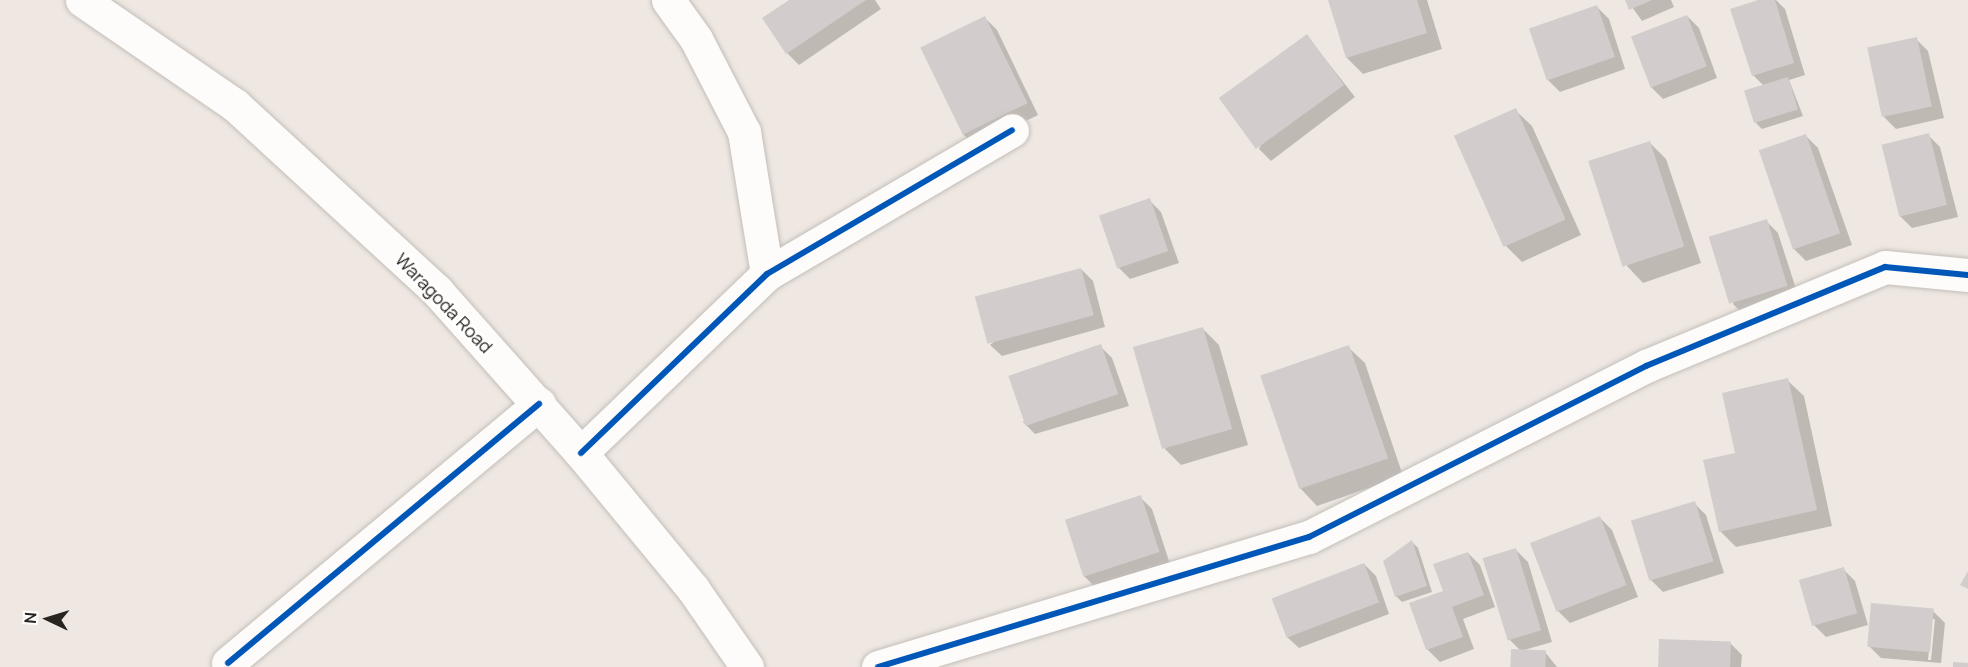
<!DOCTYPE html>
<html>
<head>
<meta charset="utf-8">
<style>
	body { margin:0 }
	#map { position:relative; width:1968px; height:667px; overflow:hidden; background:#efe8e2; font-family:Manrope,sans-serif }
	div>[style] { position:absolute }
	.shadow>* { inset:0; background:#0003 }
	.building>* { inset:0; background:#d2cdcc; transform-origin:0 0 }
	.roads { filter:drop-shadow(0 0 2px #c3beb9) drop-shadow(0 0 2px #c3beb9) }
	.minor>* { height:33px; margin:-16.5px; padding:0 16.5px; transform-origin:16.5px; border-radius:16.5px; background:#fdfcfb }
	.major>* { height:33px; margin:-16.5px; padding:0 16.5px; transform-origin:16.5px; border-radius:16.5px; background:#fdfcfb }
	.cycleway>* { height:6px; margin:-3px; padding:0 3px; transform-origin:3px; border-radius:3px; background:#0057b8 }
	span { translate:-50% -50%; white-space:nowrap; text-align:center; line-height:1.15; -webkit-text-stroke:6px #fff; paint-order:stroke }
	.street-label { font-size:18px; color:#282420 }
	.north { position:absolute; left:18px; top:589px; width:60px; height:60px; -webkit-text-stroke:4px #fff; paint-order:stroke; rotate:274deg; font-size:16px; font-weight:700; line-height:24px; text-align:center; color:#282420 }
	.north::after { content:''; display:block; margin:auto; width:21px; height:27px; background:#282420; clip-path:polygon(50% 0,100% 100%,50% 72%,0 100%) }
</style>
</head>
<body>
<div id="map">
	<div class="shadow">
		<div style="clip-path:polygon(792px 0,875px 0,881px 9px,799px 65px,787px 53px)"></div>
		<div style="clip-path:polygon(1329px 0,1427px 0,1442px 49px,1363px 74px,1347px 58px)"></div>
		<div style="clip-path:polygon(1627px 0,1671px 0,1674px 7px,1642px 21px)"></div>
		<div style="clip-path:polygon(1763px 0,1776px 0,1785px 9px,1805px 75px,1789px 80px,1803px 116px,1762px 129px,1756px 123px,1764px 86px,1753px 75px)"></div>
		<div style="clip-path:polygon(1597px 7px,1609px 19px,1625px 69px,1560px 92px,1548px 80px)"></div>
		<div style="clip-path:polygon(1687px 16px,1699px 28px,1717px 78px,1663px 99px,1651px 87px,1633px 37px)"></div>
		<div style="clip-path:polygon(985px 18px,997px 30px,1038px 115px,975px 146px,963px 134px)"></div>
		<div style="clip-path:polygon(1307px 36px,1355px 97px,1271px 161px,1259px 149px)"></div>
		<div style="clip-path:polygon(1916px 39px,1928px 51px,1944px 118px,1896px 129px,1884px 117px)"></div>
		<div style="clip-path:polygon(1515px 110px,1532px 126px,1581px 235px,1522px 262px,1506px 246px)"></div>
		<div style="clip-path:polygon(1928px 135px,1940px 147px,1958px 217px,1912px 228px,1900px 216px)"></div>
		<div style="clip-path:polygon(1806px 136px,1818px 148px,1852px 245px,1806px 261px,1794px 249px)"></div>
		<div style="clip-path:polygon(1650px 143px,1666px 159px,1701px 263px,1643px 283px,1627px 266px)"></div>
		<div style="clip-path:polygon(1149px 200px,1161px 212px,1179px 263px,1130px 279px,1118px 267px)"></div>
		<div style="clip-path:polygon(1766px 221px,1778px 233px,1799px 298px,1745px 316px,1733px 304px)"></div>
		<div style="clip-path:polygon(1081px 269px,1093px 281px,1105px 327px,1002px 356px,990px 345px)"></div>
		<div style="clip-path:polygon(1203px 329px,1219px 345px,1248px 445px,1181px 465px,1165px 449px)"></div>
		<div style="clip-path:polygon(1100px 346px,1112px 358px,1129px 406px,1035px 434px,1023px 422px)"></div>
		<div style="clip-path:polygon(1348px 347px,1365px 363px,1403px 476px,1317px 506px,1301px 489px)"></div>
		<div style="clip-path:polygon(1787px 380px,1804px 396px,1832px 526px,1736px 547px,1720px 531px,1736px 454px)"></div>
		<div style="clip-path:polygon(1140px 497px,1152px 509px,1170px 564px,1096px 588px,1084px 576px)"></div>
		<div style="clip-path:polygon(1694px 503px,1706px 515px,1724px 573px,1663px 592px,1651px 580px)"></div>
		<div style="clip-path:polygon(1600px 518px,1612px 530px,1638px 597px,1570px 623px,1558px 611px)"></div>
		<div style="clip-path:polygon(1412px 542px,1418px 548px,1432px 592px,1402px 602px,1396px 596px)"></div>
		<div style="clip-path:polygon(1516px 550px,1528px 562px,1552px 642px,1524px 650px,1545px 652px,1557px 667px,1512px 667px,1521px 651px,1509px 639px)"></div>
		<div style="clip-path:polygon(1468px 553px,1480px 565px,1495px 607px,1463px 619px,1474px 649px,1440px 662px,1428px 650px,1411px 604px,1445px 592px)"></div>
		<div style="clip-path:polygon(1364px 564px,1376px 576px,1389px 614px,1299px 648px,1287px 637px,1273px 599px)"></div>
		<div style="clip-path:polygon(1843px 569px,1855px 581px,1868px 625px,1826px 637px,1814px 625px)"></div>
		<div style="clip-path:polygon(evenodd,1933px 611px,1945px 623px,1941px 663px,1881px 658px,1869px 646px,1933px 611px,1932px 619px,1935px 619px,1931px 660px,1928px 660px,1932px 619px)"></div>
		<div style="clip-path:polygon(1730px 643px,1742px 655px,1741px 667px,1659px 667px)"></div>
	</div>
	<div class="building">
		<div style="clip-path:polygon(789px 0,866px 0,786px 54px,762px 18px)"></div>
		<div style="clip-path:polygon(1328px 0,1417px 0,1427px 33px,1346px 58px)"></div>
		<div style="clip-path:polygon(1625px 0,1652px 0,1629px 10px)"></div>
		<div style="clip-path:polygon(1758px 0,1775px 0,1794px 63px,1752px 76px,1730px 9px)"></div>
		<div style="left:1597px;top:5px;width:55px;height:72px;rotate:71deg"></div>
		<div style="left:1687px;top:15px;width:55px;height:60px;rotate:69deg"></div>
		<div style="left:985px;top:16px;width:97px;height:72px;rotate:64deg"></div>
		<div style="left:1307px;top:34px;width:63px;height:109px;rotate:54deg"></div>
		<div style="left:1917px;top:37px;width:71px;height:51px;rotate:78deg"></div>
		<div style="left:1788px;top:77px;width:34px;height:46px;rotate:73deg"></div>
		<div style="left:1516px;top:108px;width:122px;height:68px;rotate:66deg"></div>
		<div style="left:1929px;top:133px;width:74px;height:49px;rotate:76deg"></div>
		<div style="left:1806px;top:134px;width:105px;height:50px;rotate:71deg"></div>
		<div style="left:1650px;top:141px;width:111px;height:65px;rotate:72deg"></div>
		<div style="left:1150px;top:198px;width:56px;height:54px;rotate:71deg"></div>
		<div style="left:1767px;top:219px;width:70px;height:61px;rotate:73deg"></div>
		<div style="left:1081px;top:268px;width:49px;height:110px;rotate:75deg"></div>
		<div style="left:1203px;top:327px;width:106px;height:73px;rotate:74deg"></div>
		<div style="left:1101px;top:344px;width:53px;height:98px;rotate:71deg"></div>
		<div style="left:1349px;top:345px;width:120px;height:94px;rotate:71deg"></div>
		<div style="clip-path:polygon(1788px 378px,1817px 510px,1719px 532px,1703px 460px,1735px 453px,1722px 393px)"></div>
		<div style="left:1141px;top:495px;width:60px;height:80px;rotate:72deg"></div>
		<div style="left:1695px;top:501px;width:63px;height:67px;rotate:73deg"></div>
		<div style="left:1600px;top:516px;width:74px;height:75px;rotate:69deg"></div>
		<div style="clip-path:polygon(1412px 540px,1427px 586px,1395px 597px,1383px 561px)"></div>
		<div style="left:1516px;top:548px;width:86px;height:35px;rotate:73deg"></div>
		<div style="clip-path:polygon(1468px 552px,1484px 595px,1452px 607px,1463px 637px,1426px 650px,1409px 603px,1443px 591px,1433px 564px)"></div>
		<div style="left:1364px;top:563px;width:42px;height:99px;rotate:69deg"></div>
		<div style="left:1844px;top:567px;width:48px;height:47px;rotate:74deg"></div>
		<div style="clip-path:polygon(1968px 571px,1968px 589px,1960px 585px)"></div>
		<div style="left:1871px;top:603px;width:63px;height:44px;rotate:5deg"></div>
		<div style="left:1659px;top:639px;width:72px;height:28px;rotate:2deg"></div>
		<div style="left:1511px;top:649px;width:35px;height:18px;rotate:2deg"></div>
		<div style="clip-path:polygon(1953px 662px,1968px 663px,1968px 667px,1953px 667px)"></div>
	</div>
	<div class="roads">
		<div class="minor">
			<div style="left:668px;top:0;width:48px;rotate:54.3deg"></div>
			<div style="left:696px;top:39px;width:105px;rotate:62.7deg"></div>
			<div style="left:744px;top:132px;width:144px;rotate:80.8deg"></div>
			<div style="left:581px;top:453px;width:258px;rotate:-43.9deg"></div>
			<div style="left:767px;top:274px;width:284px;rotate:-30.4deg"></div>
			<div style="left:228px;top:663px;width:405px;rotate:-39.8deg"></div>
			<div style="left:878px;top:667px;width:450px;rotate:-16.8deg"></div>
			<div style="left:1309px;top:537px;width:378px;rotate:-26.9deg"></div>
			<div style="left:1646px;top:366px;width:259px;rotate:-22.5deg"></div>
			<div style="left:1885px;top:267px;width:83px;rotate:5.5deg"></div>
		</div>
		<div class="major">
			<div style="left:82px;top:0;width:186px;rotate:34.5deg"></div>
			<div style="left:235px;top:105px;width:275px;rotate:42.6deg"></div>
			<div style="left:437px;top:291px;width:217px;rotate:48.4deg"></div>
			<div style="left:581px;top:453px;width:176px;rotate:50.5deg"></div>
			<div style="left:693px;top:589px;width:95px;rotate:55.3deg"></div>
		</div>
	</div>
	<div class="cycleway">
		<div style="left:581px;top:453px;width:258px;rotate:-43.9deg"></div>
		<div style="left:767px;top:274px;width:284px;rotate:-30.4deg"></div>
		<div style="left:228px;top:663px;width:405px;rotate:-39.8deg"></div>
		<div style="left:878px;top:667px;width:450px;rotate:-16.8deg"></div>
		<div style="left:1309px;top:537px;width:378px;rotate:-26.9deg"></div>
		<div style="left:1646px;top:366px;width:259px;rotate:-22.5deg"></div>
		<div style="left:1885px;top:267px;width:83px;rotate:5.5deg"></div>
	</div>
	<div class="street-label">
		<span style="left:444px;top:303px;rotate:46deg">Waragoda Road</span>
	</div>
	<div class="north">N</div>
</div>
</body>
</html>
